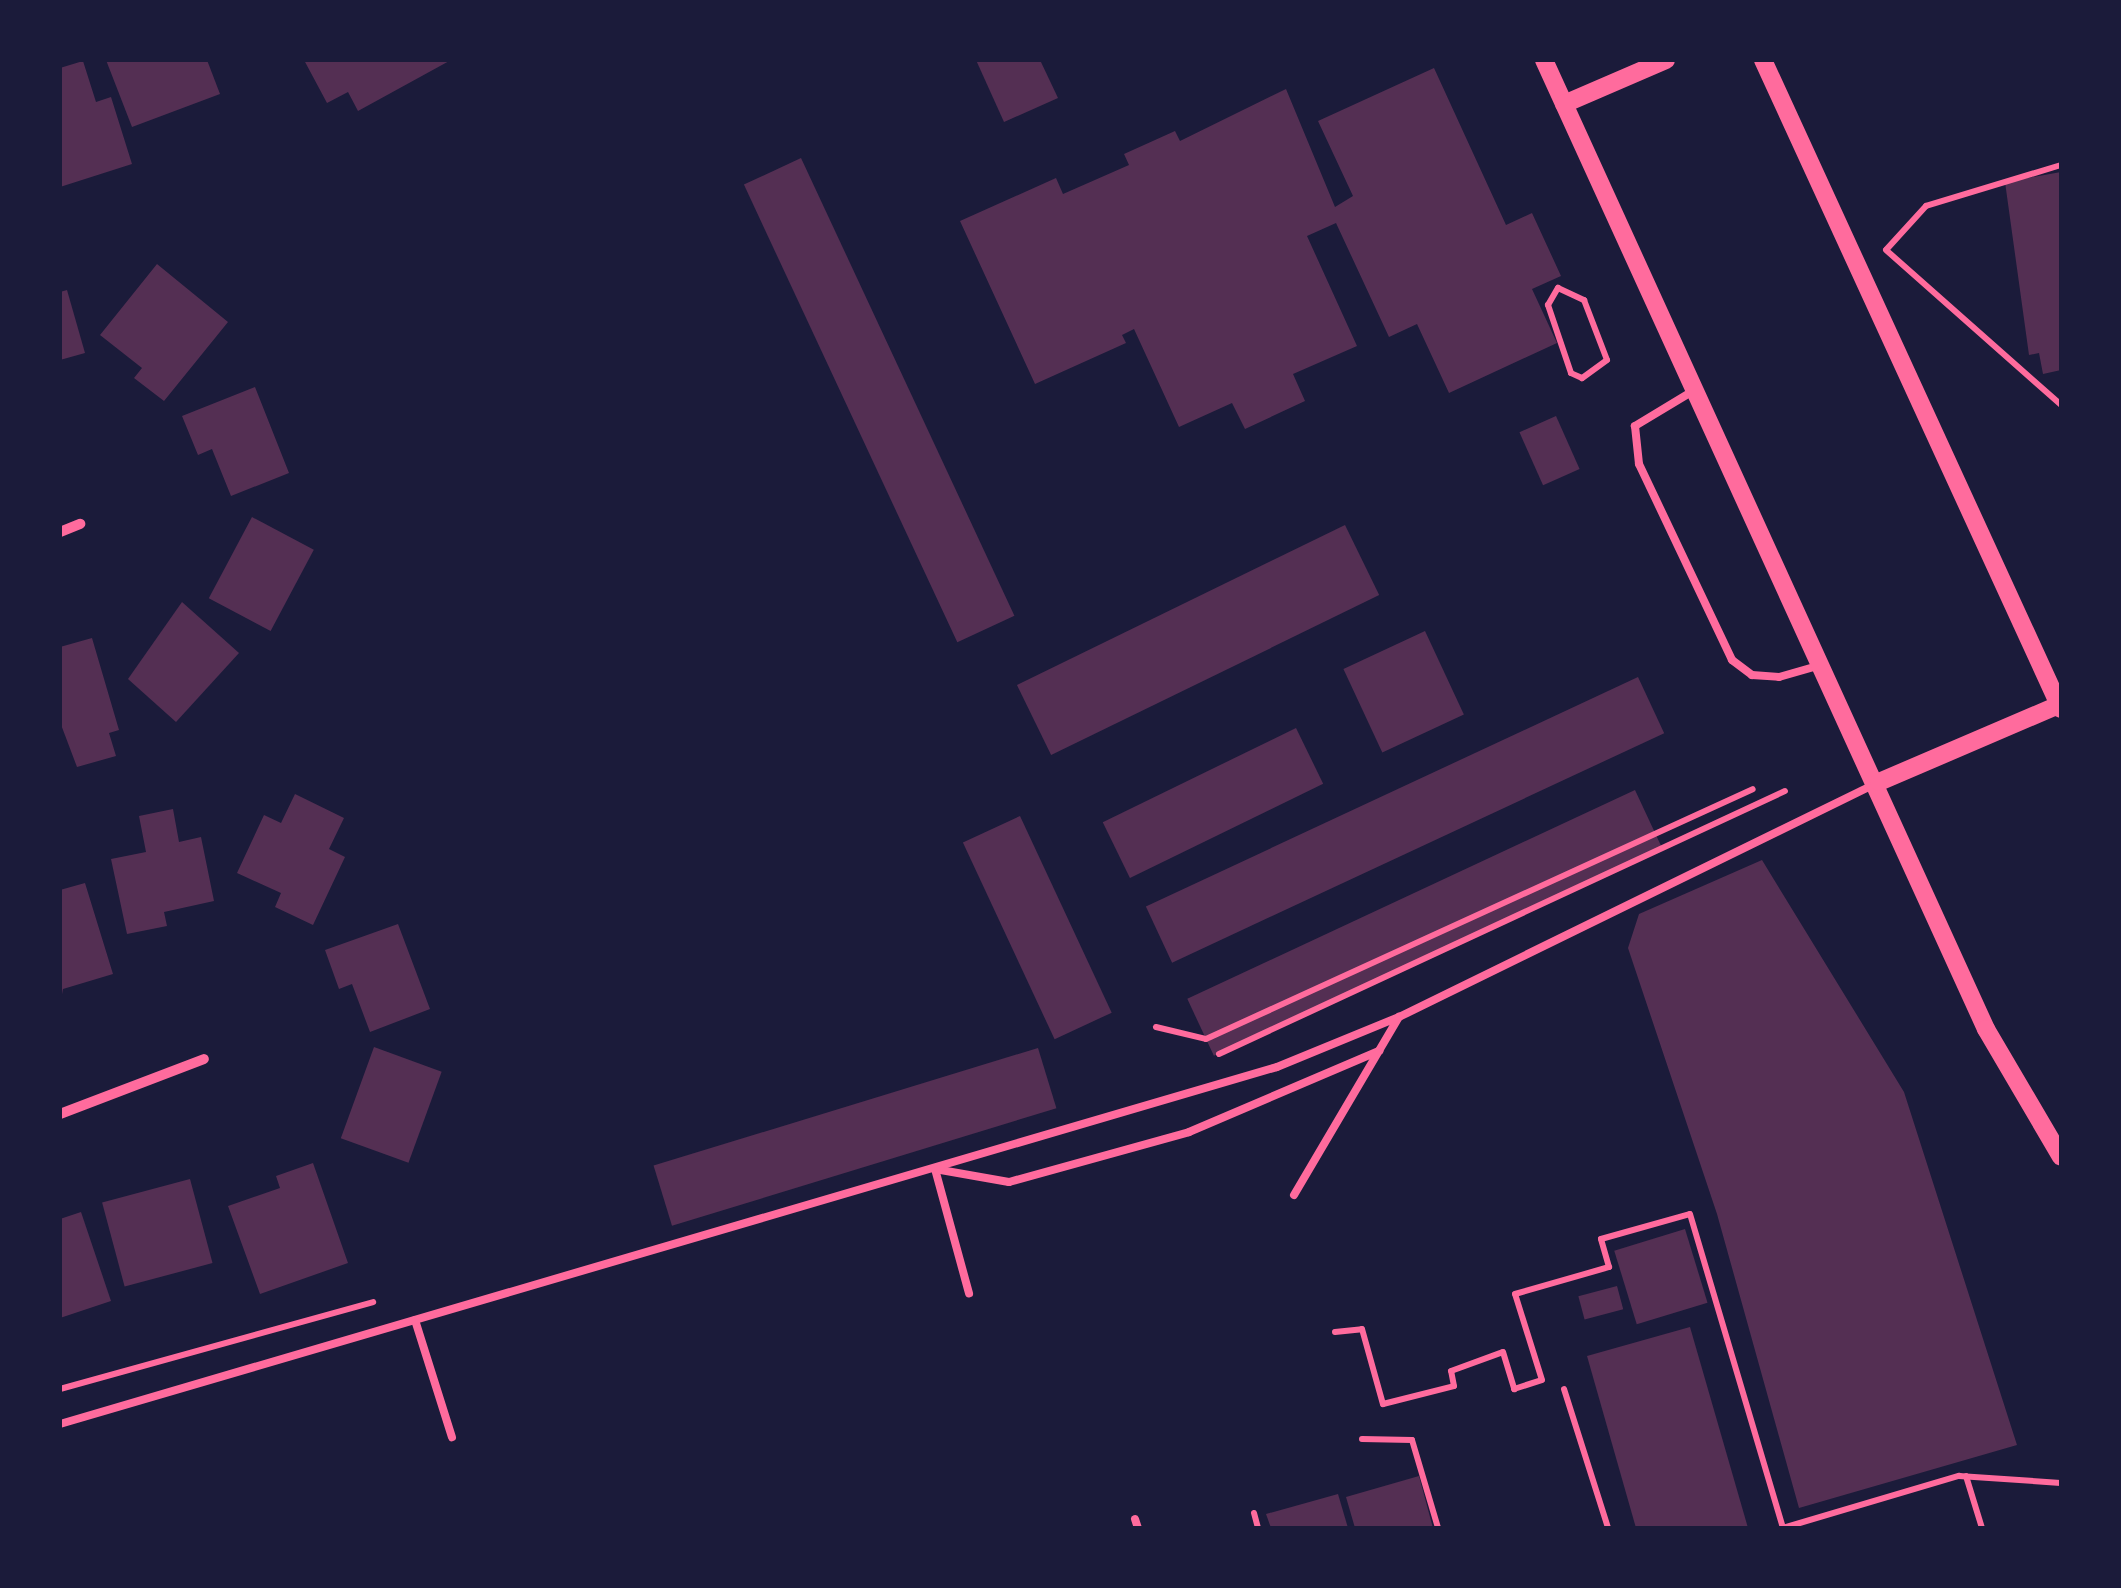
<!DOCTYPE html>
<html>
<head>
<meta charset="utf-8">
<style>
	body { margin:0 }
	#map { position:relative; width:2121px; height:1588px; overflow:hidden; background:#1b1b3a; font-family:"IBM Plex Serif",serif }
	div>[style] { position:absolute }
	.building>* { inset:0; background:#542f53; transform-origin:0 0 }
	.path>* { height:6px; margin:-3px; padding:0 3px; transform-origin:3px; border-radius:3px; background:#ff6b9d }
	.service>* { height:8px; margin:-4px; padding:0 4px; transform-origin:4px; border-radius:4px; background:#ff6b9d }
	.minor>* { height:10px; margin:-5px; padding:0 5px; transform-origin:5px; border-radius:5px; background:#ff6b9d }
	.tertiary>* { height:18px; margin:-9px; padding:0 9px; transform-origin:9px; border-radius:9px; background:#ff6b9d }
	span { translate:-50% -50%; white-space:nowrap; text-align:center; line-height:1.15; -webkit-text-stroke:10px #1b1b3a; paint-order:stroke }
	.frame { position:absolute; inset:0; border:62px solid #1b1b3a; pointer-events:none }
</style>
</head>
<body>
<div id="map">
	<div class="building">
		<div style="clip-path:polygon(106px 60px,207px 60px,220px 94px,132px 127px)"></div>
		<div style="clip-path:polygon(304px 60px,451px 60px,358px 111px,348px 92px,327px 103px)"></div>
		<div style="clip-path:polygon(976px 60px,1040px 60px,1058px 98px,1004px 122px)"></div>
		<div style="clip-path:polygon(83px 61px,96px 102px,111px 97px,132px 164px,60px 187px,60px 68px)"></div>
		<div style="clip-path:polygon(1434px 68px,1506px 225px,1532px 213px,1561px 276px,1532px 289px,1557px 343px,1449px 393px,1417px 324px,1389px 337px,1336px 223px,1307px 236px,1357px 346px,1293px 374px,1305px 401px,1245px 429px,1232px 403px,1179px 427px,1134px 329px,1122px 335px,1126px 343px,1035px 384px,960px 221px,1056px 178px,1063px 194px,1129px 165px,1124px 154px,1175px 131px,1180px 141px,1286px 89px,1335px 207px,1353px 196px,1318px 121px)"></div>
		<div style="left:801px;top:158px;width:505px;height:63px;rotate:65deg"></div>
		<div style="clip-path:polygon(2061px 172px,2061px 370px,2043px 374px,2039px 353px,2029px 355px,2005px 182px)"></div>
		<div style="clip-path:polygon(157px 264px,228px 322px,164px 401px,134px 378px,142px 368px,100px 335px)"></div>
		<div style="clip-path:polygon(67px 290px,85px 353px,60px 360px,60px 292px)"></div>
		<div style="clip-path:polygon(255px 387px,289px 473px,231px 496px,212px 449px,198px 455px,182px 416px)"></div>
		<div style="left:1556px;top:416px;width:58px;height:40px;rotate:66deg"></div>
		<div style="left:252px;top:517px;width:70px;height:92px;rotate:28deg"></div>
		<div style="left:1345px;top:525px;width:78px;height:365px;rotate:64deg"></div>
		<div style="clip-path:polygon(182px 602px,239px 653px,176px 722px,128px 679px)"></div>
		<div style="left:1425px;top:631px;width:92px;height:90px;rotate:65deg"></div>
		<div style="clip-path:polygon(92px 638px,119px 730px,109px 733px,116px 756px,77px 767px,60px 722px,60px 647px)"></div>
		<div style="left:1638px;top:677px;width:62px;height:543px;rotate:65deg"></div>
		<div style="left:1296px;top:728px;width:62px;height:215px;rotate:64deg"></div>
		<div style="left:1635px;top:790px;width:63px;height:494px;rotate:65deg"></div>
		<div style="clip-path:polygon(295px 794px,344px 818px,329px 849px,345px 857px,313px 925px,275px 907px,281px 893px,237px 873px,264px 815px,281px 823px)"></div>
		<div style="clip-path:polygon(173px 809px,179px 842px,201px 837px,214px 901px,164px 912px,167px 926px,127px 934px,111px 859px,146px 852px,139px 816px)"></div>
		<div style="left:1020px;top:816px;width:217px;height:63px;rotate:65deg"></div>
		<div style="clip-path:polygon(1762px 860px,1904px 1092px,2017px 1445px,1799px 1508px,1717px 1214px,1628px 948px,1639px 914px)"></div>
		<div style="clip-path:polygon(85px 883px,113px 974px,63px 989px,60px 1005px,60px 890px)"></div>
		<div style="clip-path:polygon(398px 924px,430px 1009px,370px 1032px,352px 984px,339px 989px,325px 950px)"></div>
		<div style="left:374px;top:1047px;width:72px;height:97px;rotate:20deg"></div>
		<div style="left:1038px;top:1048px;width:63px;height:402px;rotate:73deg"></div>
		<div style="clip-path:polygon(313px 1163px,348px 1263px,260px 1294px,228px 1206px,280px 1188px,276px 1176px)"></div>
		<div style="left:190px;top:1179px;width:87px;height:91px;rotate:75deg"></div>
		<div style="clip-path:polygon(81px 1212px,111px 1301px,60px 1318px,60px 1219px)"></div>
		<div style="left:1685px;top:1229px;width:77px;height:74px;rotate:73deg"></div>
		<div style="left:1617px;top:1286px;width:24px;height:40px;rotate:75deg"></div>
		<div style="clip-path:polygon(1690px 1327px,1748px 1528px,1636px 1528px,1587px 1356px)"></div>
		<div style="clip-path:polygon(1419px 1476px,1433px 1528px,1355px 1528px,1346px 1497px)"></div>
		<div style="clip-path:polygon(1338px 1494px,1348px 1528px,1271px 1528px,1266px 1514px)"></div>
	</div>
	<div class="path">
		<div style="left:2061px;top:165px;width:141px;rotate:163.1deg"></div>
		<div style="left:1926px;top:206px;width:59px;rotate:132.3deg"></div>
		<div style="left:1886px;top:250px;width:234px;rotate:41.5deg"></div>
		<div style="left:1558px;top:288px;width:29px;rotate:25deg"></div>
		<div style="left:1584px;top:300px;width:64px;rotate:69deg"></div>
		<div style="left:1607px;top:360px;width:31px;rotate:144deg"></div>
		<div style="left:1582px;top:378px;width:12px;rotate:-156deg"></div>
		<div style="left:1571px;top:373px;width:72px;rotate:-108.7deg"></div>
		<div style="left:1548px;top:305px;width:20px;rotate:-60deg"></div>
		<div style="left:1156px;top:1027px;width:51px;rotate:13.5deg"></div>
		<div style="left:1206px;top:1039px;width:601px;rotate:-24.56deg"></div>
		<div style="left:1219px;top:1054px;width:624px;rotate:-24.92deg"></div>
		<div style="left:1335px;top:1332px;width:27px;rotate:-6deg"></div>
		<div style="left:1362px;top:1329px;width:78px;rotate:74.4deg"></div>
		<div style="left:1383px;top:1404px;width:73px;rotate:-14.2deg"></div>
		<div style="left:1454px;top:1386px;width:15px;rotate:-101deg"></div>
		<div style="left:1451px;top:1371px;width:55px;rotate:-20.1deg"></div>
		<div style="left:1503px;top:1352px;width:39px;rotate:73deg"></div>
		<div style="left:1514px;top:1389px;width:29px;rotate:-18deg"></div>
		<div style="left:1542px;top:1380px;width:90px;rotate:-107.4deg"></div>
		<div style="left:1515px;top:1294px;width:98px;rotate:-16deg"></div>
		<div style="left:1609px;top:1267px;width:29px;rotate:-106deg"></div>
		<div style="left:1601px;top:1239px;width:92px;rotate:-15.7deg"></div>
		<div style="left:1690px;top:1214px;width:327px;rotate:73.5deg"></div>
		<div style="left:60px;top:1389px;width:325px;rotate:-15.5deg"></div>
		<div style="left:1564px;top:1389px;width:146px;rotate:72.4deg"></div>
		<div style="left:1362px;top:1439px;width:50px;rotate:1.1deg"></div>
		<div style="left:1412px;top:1440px;width:92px;rotate:73.5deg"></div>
		<div style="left:1966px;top:1476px;width:54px;rotate:72.9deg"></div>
		<div style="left:1254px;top:1513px;width:16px;rotate:75deg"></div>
		<div style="left:1783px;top:1528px;width:184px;rotate:-16.5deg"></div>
		<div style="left:1959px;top:1476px;width:102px;rotate:3.9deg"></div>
	</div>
	<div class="service">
		<div style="left:1693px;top:391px;width:68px;rotate:148.9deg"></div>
		<div style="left:1635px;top:426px;width:38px;rotate:84deg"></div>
		<div style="left:1639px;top:464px;width:217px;rotate:64.6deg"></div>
		<div style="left:1732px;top:660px;width:25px;rotate:37deg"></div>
		<div style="left:1752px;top:675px;width:27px;rotate:4deg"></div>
		<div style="left:1779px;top:677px;width:40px;rotate:-16deg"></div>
		<div style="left:935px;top:1169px;width:75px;rotate:10deg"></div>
		<div style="left:1009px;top:1182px;width:187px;rotate:-15.5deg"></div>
		<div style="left:1189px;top:1132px;width:207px;rotate:-23.1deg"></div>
		<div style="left:935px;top:1169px;width:129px;rotate:74.7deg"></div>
		<div style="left:1294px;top:1195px;width:207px;rotate:-59.5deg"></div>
		<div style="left:415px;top:1320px;width:123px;rotate:72.5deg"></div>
		<div style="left:60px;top:1424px;width:1268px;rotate:-16.35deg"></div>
		<div style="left:1277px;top:1067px;width:132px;rotate:-22.3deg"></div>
		<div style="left:1399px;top:1017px;width:530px;rotate:-26.08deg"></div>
		<div style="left:1135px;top:1519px;width:9px;rotate:72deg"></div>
	</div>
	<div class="minor">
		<div style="left:60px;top:532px;width:22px;rotate:-22deg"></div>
		<div style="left:60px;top:1114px;width:154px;rotate:-20.9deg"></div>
	</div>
	<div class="tertiary">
		<div style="left:1544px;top:60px;width:1065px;rotate:65.48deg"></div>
		<div style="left:1986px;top:1029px;width:148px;rotate:59.6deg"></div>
		<div style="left:1763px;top:60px;width:714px;rotate:65.34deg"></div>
		<div style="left:1564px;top:104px;width:111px;rotate:-23.3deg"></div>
		<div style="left:1879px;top:782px;width:196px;rotate:-23.2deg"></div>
	</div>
	<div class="frame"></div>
</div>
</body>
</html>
